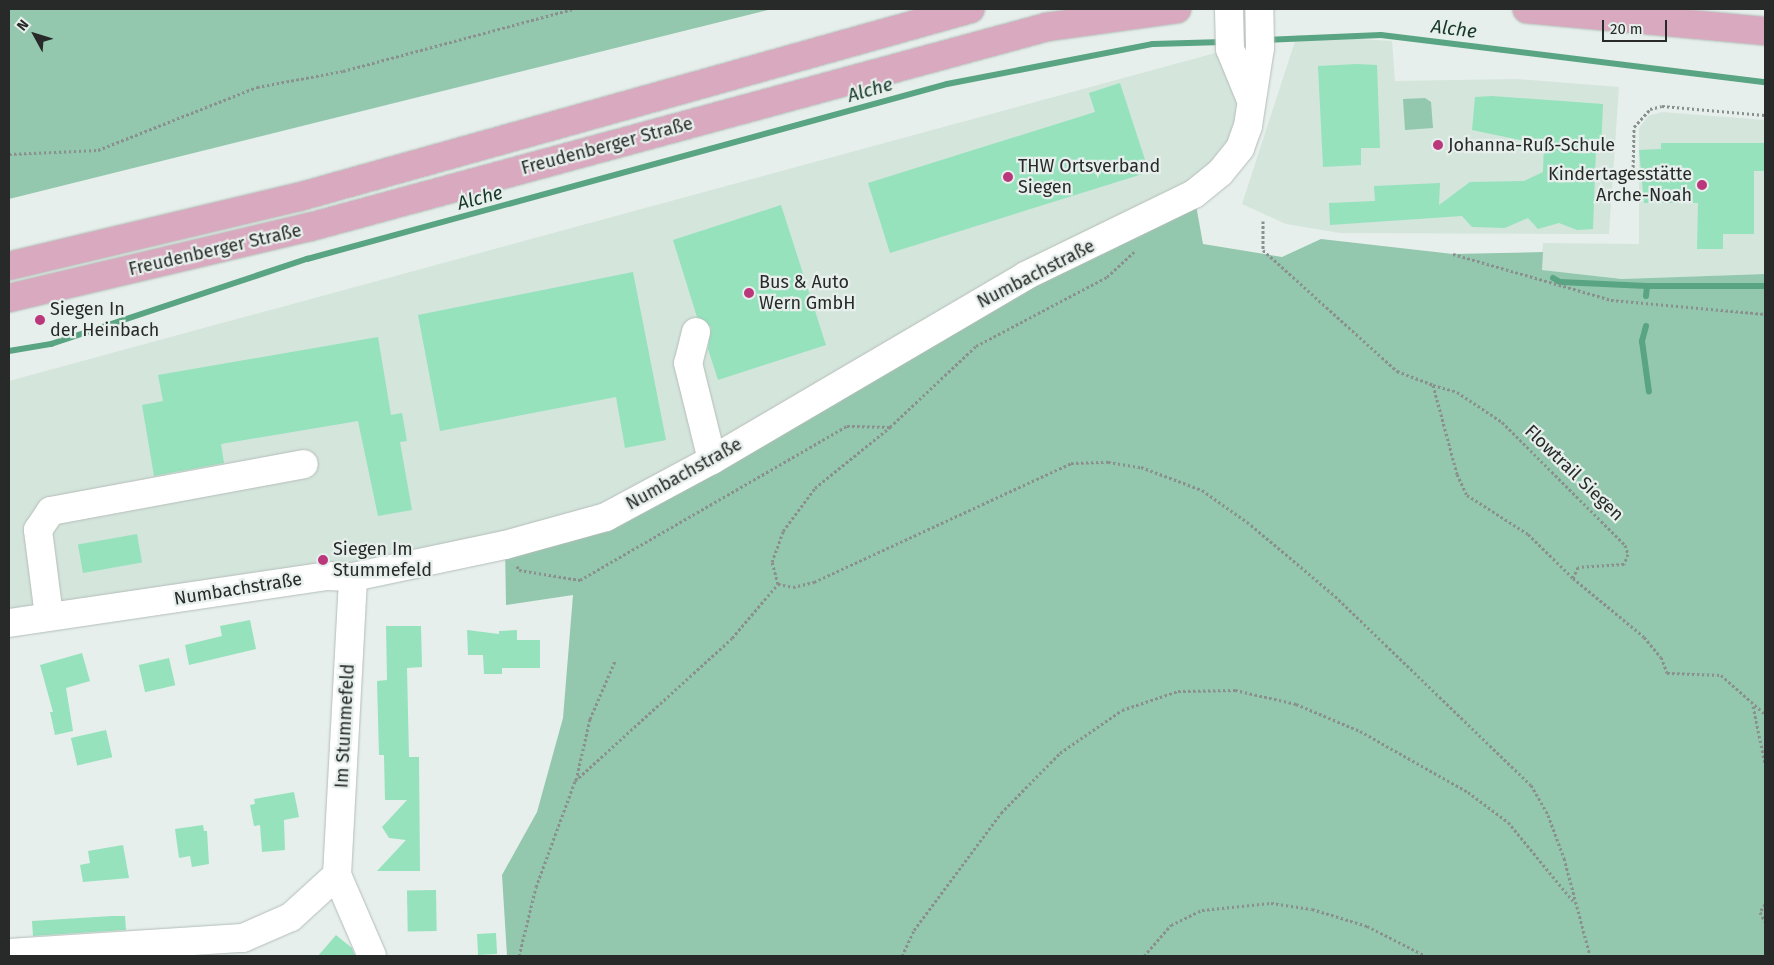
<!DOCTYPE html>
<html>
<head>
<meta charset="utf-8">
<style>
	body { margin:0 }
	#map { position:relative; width:1774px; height:965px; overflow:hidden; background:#e6efeb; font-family:"Fira Sans",sans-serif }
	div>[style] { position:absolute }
	.built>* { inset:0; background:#d4e5dc }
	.green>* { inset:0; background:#93c8ae }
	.stream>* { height:6px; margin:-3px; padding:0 3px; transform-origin:3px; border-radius:3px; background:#59a482 }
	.building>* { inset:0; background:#95e2bd; transform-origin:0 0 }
	.path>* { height:3px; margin-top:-1.5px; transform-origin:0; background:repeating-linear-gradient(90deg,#8a908d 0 2.5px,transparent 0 5px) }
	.roads { filter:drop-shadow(0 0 1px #b4bdb8) drop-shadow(0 0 1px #b4bdb8) }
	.minor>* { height:28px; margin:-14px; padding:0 14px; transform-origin:14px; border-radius:14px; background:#fff }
	.major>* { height:28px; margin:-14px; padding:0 14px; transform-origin:14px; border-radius:14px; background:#d9aabf }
	.dots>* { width:14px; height:14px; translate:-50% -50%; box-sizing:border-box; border:2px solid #e6efeb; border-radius:50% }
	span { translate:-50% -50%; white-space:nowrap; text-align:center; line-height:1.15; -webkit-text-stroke:4.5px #e6efeb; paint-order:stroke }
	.poi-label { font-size:18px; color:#272a28 }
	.left { translate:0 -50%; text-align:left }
	.right { translate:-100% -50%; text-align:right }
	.street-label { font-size:18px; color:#272a28 }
	.water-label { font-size:19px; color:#163829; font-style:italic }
	.frame { position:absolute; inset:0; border:10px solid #272a28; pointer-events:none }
	.north { position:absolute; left:10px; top:10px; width:50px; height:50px; -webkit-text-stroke:4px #e6efeb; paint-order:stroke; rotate:309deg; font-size:14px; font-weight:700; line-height:20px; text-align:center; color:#272a28 }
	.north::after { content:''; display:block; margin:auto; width:18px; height:22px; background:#272a28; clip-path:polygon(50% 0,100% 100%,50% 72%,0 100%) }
	.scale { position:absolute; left:1602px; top:20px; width:65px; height:22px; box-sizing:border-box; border:2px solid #272a28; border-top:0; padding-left:6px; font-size:15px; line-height:18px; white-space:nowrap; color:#272a28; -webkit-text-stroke:4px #e6efeb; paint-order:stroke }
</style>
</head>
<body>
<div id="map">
	<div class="built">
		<div style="clip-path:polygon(1297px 35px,1392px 41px,1395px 81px,1516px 79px,1619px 87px,1609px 234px,1340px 233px,1286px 224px,1242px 204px)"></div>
		<div style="clip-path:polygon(1230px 49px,1251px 100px,1220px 173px,547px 534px,9px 623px,9px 381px)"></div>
		<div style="clip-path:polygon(1662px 112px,1765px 120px,1765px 274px,1622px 279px,1541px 270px,1543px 243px,1639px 244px,1639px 128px,1648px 116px)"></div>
	</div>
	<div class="green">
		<div style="clip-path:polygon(9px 9px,772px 9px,9px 199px)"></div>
		<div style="clip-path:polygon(1425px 98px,1431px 102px,1433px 128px,1405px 130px,1403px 99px)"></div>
		<div style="clip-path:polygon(1194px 194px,1203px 244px,1282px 257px,1321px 239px,1453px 254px,1543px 252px,1542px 270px,1622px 279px,1765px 274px,1765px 956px,507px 956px,502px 875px,537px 812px,563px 718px,573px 595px,506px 605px,505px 545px,547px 534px)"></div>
	</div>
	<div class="stream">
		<div style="left:1266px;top:40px;width:115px;rotate:-2.5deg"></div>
		<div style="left:1381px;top:35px;width:387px;rotate:7deg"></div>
		<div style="left:1553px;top:278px;width:8px;rotate:30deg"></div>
		<div style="left:1560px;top:282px;width:87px;rotate:2.6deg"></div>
		<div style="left:1647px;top:286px;width:118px"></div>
		<div style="left:1646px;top:296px;width:10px;rotate:-84deg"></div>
		<div style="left:1646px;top:326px;width:16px;rotate:105deg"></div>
		<div style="left:1642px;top:341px;width:51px;rotate:82.2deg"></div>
		<div style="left:9px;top:351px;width:43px;rotate:-9.5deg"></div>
		<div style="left:51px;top:344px;width:270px;rotate:-18.4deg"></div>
		<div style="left:307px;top:259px;width:663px;rotate:-15.29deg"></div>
		<div style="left:947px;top:84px;width:210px;rotate:-11deg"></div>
		<div style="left:1153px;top:44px;width:70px;rotate:-1.6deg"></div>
	</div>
	<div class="building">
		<div style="clip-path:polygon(1357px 64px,1377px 65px,1380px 148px,1361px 148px,1361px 165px,1323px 167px,1318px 66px)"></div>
		<div style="clip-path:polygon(1120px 83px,1149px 172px,890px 253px,868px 183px,1095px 112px,1089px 93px)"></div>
		<div style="clip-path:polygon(1492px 96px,1603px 104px,1601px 150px,1596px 150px,1593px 229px,1577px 230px,1559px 223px,1538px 229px,1528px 218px,1505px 228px,1472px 227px,1462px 216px,1330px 225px,1329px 203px,1375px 201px,1374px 186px,1440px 183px,1439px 205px,1470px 182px,1524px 181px,1543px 172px,1544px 140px,1520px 140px,1472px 130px,1475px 97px)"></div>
		<div style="clip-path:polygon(1661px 143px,1765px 143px,1765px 171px,1754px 171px,1754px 234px,1723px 234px,1723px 249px,1697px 249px,1698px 203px,1644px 203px,1639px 150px,1661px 149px)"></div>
		<div style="clip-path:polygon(781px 205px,826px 345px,718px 380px,708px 349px,711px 327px,697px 317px,673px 240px)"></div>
		<div style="clip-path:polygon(633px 272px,666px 440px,625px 448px,616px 397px,440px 431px,418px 315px)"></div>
		<div style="clip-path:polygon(378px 337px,391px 415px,402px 413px,407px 441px,400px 442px,412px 510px,378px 516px,358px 421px,221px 444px,224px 463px,154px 476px,142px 405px,163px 401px,158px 375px)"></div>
		<div style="left:137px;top:534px;width:29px;height:60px;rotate:80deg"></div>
		<div style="clip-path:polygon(250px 620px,256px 649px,189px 665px,185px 645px,222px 636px,220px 626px)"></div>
		<div style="clip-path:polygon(386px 626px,421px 626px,422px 667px,407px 668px,409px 757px,419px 757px,420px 871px,377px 871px,406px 840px,389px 838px,382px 827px,407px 800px,385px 800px,384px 755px,379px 755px,377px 681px,387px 680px)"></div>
		<div style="clip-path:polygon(467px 630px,499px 634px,499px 631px,517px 630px,517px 640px,540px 640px,540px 668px,502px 668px,502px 674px,484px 674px,483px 655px,468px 655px)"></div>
		<div style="clip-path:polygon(82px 653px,90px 681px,66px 688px,73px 731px,55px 735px,50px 712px,53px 712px,40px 665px)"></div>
		<div style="left:169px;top:658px;width:28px;height:31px;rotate:77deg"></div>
		<div style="left:106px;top:730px;width:28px;height:36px;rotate:77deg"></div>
		<div style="clip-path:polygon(294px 792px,299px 817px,284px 820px,285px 850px,262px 852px,260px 825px,254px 826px,250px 805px,255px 804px,254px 799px)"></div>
		<div style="clip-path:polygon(203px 825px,204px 831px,207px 831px,209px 864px,192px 867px,190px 856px,179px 858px,175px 829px)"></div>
		<div style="clip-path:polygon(123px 845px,129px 878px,83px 882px,80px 865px,90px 863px,88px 851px)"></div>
		<div style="left:436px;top:890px;width:41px;height:29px;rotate:89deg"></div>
		<div style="clip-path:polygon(112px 916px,125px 916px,126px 930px,33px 936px,32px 921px)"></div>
		<div style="left:496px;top:933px;width:21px;height:19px;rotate:87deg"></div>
		<div style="clip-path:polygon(336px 935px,352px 948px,355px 956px,318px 956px)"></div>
	</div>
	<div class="path">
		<div style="left:9px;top:154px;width:89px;rotate:-2.6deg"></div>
		<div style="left:98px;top:150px;width:171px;rotate:-21.6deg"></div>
		<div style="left:257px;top:87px;width:87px;rotate:-10.5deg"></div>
		<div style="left:343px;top:71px;width:237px;rotate:-15.1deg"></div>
		<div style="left:1633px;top:172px;width:45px;rotate:-88.7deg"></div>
		<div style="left:1634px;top:127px;width:24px;rotate:-48deg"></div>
		<div style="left:1650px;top:109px;width:12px;rotate:-14deg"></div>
		<div style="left:1662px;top:106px;width:103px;rotate:5deg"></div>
		<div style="left:1263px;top:221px;width:29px;rotate:90deg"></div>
		<div style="left:1263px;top:250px;width:181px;rotate:42.1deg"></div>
		<div style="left:1397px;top:371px;width:39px;rotate:21deg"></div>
		<div style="left:1433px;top:385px;width:92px;rotate:74.9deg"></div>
		<div style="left:1457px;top:474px;width:23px;rotate:65deg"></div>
		<div style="left:1467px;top:495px;width:72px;rotate:32.6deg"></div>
		<div style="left:1528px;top:534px;width:63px;rotate:44.4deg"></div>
		<div style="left:1573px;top:578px;width:92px;rotate:39.7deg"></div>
		<div style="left:1644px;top:637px;width:26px;rotate:50deg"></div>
		<div style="left:1661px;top:657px;width:17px;rotate:69deg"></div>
		<div style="left:1667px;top:673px;width:54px;rotate:2.1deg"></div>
		<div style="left:1721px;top:675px;width:59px;rotate:41.6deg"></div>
		<div style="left:1453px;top:254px;width:165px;rotate:16.2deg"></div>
		<div style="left:1611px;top:300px;width:155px;rotate:5.2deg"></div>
		<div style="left:1433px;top:385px;width:25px;rotate:16deg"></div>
		<div style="left:1457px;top:392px;width:54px;rotate:33.7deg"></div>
		<div style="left:1502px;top:422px;width:174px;rotate:45deg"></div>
		<div style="left:1625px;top:545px;width:9px;rotate:72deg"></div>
		<div style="left:1628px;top:554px;width:11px;rotate:112deg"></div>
		<div style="left:1624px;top:564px;width:46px;rotate:176.3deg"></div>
		<div style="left:1578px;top:567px;width:12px;rotate:114deg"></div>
		<div style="left:517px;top:566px;width:4px;rotate:63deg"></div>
		<div style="left:519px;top:570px;width:62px;rotate:9.3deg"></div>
		<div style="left:580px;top:580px;width:308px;rotate:-30deg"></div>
		<div style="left:847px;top:426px;width:42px;rotate:1.4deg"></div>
		<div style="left:778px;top:584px;width:15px;rotate:11deg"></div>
		<div style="left:793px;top:587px;width:22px;rotate:-13deg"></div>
		<div style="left:814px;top:582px;width:283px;rotate:-24.8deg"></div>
		<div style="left:1071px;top:463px;width:37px;rotate:-2deg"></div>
		<div style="left:1108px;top:462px;width:33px;rotate:9deg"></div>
		<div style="left:1141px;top:467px;width:65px;rotate:20.7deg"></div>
		<div style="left:1202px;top:490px;width:60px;rotate:35.5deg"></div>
		<div style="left:1251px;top:525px;width:110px;rotate:40.2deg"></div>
		<div style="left:1335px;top:596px;width:272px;rotate:44deg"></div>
		<div style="left:1531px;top:785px;width:34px;rotate:60deg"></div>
		<div style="left:1548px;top:815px;width:46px;rotate:69.6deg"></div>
		<div style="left:1564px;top:858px;width:101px;rotate:75.1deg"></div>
		<div style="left:1753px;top:706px;width:59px;rotate:78.3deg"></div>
		<div style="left:576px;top:780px;width:63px;rotate:-77.1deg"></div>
		<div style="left:590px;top:719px;width:63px;rotate:-66.7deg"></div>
		<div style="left:1765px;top:904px;width:9px;rotate:122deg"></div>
		<div style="left:1760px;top:912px;width:11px;rotate:63deg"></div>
		<div style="left:519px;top:956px;width:71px;rotate:-76.2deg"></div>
		<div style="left:536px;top:887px;width:113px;rotate:-69.8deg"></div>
		<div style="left:575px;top:781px;width:212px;rotate:-42.3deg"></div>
		<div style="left:732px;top:638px;width:71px;rotate:-49.6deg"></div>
		<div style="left:778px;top:584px;width:23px;rotate:-105deg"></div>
		<div style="left:772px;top:562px;width:33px;rotate:-70deg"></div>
		<div style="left:783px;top:531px;width:54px;rotate:-53.3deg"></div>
		<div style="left:815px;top:488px;width:97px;rotate:-39.1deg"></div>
		<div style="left:890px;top:427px;width:118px;rotate:-43.3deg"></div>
		<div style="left:976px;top:346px;width:148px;rotate:-27.8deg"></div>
		<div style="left:1107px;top:277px;width:37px;rotate:-43deg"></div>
		<div style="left:902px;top:956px;width:29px;rotate:-65deg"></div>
		<div style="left:914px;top:930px;width:146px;rotate:-53.4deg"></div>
		<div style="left:1001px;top:813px;width:84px;rotate:-45.5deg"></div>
		<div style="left:1060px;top:753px;width:75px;rotate:-34.7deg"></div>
		<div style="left:1122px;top:710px;width:59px;rotate:-18.7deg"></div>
		<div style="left:1178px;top:691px;width:57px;rotate:-1deg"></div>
		<div style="left:1235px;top:690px;width:63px;rotate:12.9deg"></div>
		<div style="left:1296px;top:704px;width:69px;rotate:22.9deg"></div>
		<div style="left:1360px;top:731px;width:124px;rotate:29.5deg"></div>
		<div style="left:1468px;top:792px;width:50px;rotate:36.9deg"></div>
		<div style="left:1508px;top:822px;width:102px;rotate:50.6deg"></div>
		<div style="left:1144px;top:956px;width:41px;rotate:-48.9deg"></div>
		<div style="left:1171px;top:925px;width:34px;rotate:-26deg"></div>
		<div style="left:1202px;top:910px;width:69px;rotate:-5.8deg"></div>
		<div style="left:1271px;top:903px;width:41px;rotate:8.3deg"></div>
		<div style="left:1312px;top:909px;width:58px;rotate:17.2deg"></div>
		<div style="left:1367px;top:926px;width:66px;rotate:27deg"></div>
	</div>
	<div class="roads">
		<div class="minor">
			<div style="left:1229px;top:9px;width:40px;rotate:88.6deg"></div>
			<div style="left:1230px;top:49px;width:55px;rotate:67.6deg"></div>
			<div style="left:696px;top:332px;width:32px;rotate:104deg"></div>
			<div style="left:688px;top:363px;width:100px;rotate:76.1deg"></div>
			<div style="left:49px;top:616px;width:87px;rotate:-97.3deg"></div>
			<div style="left:38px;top:530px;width:23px;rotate:-56deg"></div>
			<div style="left:51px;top:511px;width:257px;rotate:-10.5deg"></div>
			<div style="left:9px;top:623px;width:320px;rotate:-8.4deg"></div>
			<div style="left:326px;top:576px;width:27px;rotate:2deg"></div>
			<div style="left:353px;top:577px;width:155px;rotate:-11.9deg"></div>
			<div style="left:505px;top:545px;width:105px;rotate:-15.5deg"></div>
			<div style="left:606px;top:517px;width:120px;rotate:-28.3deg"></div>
			<div style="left:712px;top:460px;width:363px;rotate:-30.4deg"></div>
			<div style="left:1025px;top:276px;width:188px;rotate:-25.9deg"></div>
			<div style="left:1194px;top:194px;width:33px;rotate:-39deg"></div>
			<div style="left:1220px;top:173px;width:32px;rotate:-51deg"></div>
			<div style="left:1240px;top:148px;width:23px;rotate:-70deg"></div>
			<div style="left:1248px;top:126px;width:79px;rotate:-81.3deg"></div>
			<div style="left:1260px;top:48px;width:39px;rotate:-91deg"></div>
			<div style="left:337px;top:875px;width:88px;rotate:66.6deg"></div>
			<div style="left:9px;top:953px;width:234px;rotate:-3.7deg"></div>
			<div style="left:243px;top:938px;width:52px;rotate:-23.6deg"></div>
			<div style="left:291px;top:917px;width:62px;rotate:-42.4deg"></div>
			<div style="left:337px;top:875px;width:298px;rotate:-86.9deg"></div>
		</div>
		<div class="major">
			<div style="left:1527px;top:9px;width:239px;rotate:5.3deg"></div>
			<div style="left:9px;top:266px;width:298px;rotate:-13.4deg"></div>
			<div style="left:299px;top:197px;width:697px;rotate:-15.65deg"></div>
			<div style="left:9px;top:298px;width:309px;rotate:-13.3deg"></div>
			<div style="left:310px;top:227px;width:764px;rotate:-15.18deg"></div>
			<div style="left:1047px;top:27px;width:131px;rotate:-7.9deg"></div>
		</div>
	</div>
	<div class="dots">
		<div style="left:1438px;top:145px;background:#bb377c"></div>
		<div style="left:1008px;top:177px;background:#bb377c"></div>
		<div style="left:1702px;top:185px;background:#bb377c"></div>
		<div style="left:749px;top:293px;background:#bb377c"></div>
		<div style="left:40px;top:320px;background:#bb377c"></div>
		<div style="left:323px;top:560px;background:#bb377c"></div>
	</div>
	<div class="poi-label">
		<span class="left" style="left:1448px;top:145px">Johanna-Ruß-Schule</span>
		<span class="left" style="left:1018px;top:177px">THW Ortsverband<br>Siegen</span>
		<span class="right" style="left:1692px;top:185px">Kindertagesstätte<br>Arche-Noah</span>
		<span class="left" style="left:759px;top:293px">Bus &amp; Auto<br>Wern GmbH</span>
		<span class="left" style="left:50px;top:320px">Siegen In<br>der Heinbach</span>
		<span class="left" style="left:333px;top:560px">Siegen Im<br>Stummefeld</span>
	</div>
	<div class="street-label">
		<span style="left:607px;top:146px;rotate:-15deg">Freudenberger Straße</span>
		<span style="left:215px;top:250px;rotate:-13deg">Freudenberger Straße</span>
		<span style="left:1036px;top:274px;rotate:-27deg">Numbachstraße</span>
		<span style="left:1574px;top:473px;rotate:44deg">Flowtrail Siegen</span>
		<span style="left:684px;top:474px;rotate:-29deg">Numbachstraße</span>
		<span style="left:238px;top:589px;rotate:-9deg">Numbachstraße</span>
		<span style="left:345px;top:726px;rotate:-87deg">Im Stummefeld</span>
	</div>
	<div class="water-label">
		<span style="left:1454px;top:29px;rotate:7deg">Alche</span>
		<span style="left:870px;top:90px;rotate:-16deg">Alche</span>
		<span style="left:480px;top:198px;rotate:-15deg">Alche</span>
	</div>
	<div class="frame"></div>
	<div class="north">N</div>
	<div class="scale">20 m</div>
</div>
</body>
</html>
